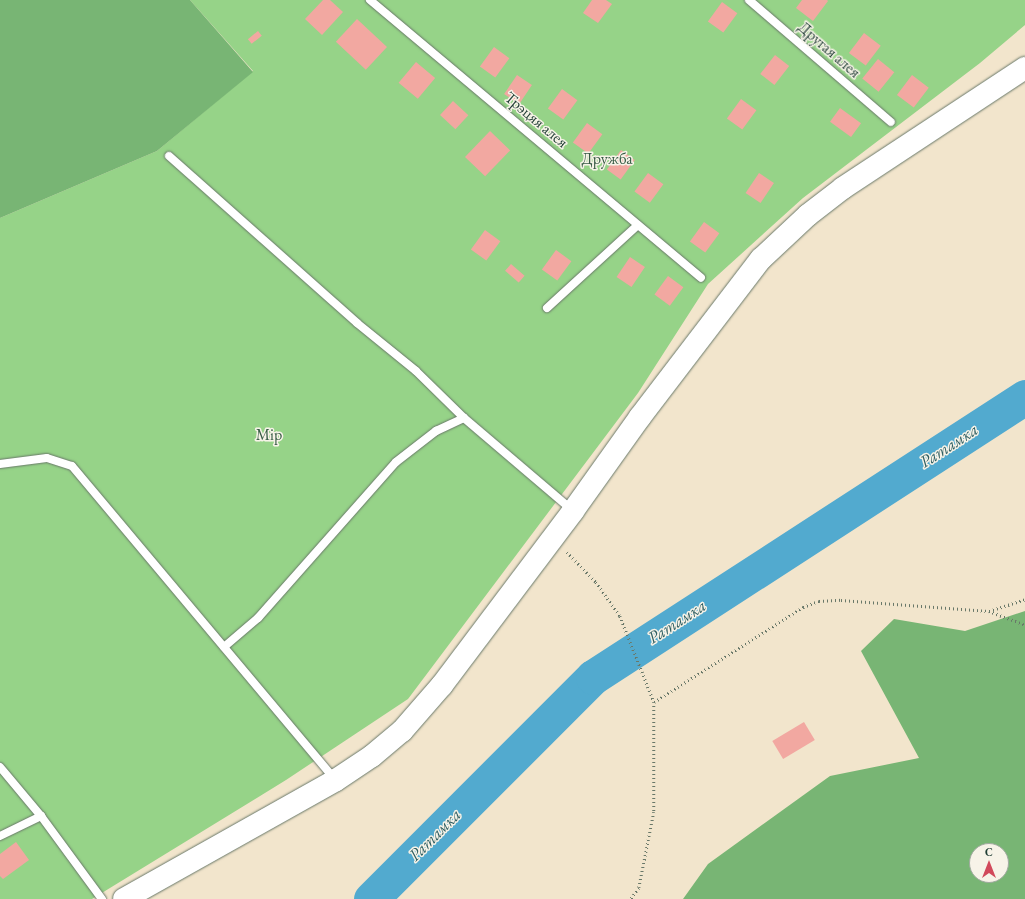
<!DOCTYPE html>
<html>
<head>
<meta charset="utf-8">
<style>
	body { margin:0 }
	#map { position:relative; width:1025px; height:899px; overflow:hidden; background:#f2e5cc; font-family:"EB Garamond",serif }
	div>[style] { position:absolute }
	.green>* { inset:0; background:#96d388 }
	.forest>* { inset:0; background:#78b574 }
	.river>* { height:35px; margin:-17.5px; padding:0 17.5px; transform-origin:17.5px; border-radius:17.5px; background:#52aacf }
	.building>* { inset:0; background:#f2a8a1; transform-origin:0 0 }
	.path>* { height:2.5px; margin-top:-1.25px; transform-origin:0; background:repeating-linear-gradient(90deg,#697869 0 1px,transparent 0 4px) }
	.roads { filter:drop-shadow(0 0 1px #697869) drop-shadow(0 0 1px #697869) }
	.lane>* { height:8px; margin:-4px; padding:0 4px; transform-origin:4px; border-radius:4px; background:#fff }
	.secondary>* { height:22px; margin:-11px; padding:0 11px; transform-origin:11px; border-radius:11px; background:#fff }
	span { translate:-50% -50%; white-space:nowrap; text-align:center; line-height:1.15; -webkit-text-stroke:3px #f7f3e8; paint-order:stroke }
	.street-label { font-size:16px; color:#1f3d34 }
	.park-label { font-size:16px; color:#375b45 }
	.water-label { font-size:17px; color:#2e5e62; font-style:italic }
	.north { position:absolute; left:969px; top:843px; width:40px; height:40px; box-sizing:border-box; background:#f7f3e8; border:1px solid #a1aaa0; border-radius:50%; rotate:0deg; font-size:11px; font-weight:700; line-height:16px; text-align:center; color:#1f3d34 }
	.north::after { content:''; display:block; margin:auto; width:14px; height:18px; background:#d1495b; clip-path:polygon(50% 0,100% 100%,50% 72%,0 100%) }
</style>
</head>
<body>
<div id="map">
	<div class="green">
		<div style="clip-path:polygon(190px 0,1025px 0,1025px 25px,980px 63px,803px 198px,708px 284px,638px 393px,408px 699px,286px 780px,92px 899px,0 899px,0 218px,157px 151px,253px 71px)"></div>
	</div>
	<div class="forest">
		<div style="clip-path:polygon(0 0,190px 0,253px 72px,157px 151px,0 218px)"></div>
		<div style="clip-path:polygon(evenodd,1025px 611px,1025px 899px,683px 899px,708px 864px,830px 776px,919px 758px,861px 651px,894px 619px,965px 631px,1025px 611px,977px 851px,1001px 851px,1001px 875px,977px 875px,977px 851px)"></div>
	</div>
	<div class="river">
		<div style="left:371px;top:899px;width:314px;rotate:-45deg"></div>
		<div style="left:593px;top:677px;width:515px;rotate:-32.95deg"></div>
	</div>
	<div class="building">
		<div style="clip-path:polygon(323px 0,330px 0,343px 12px,322px 35px,305px 19px)"></div>
		<div style="clip-path:polygon(592px 0,606px 0,612px 4px,598px 23px,583px 13px)"></div>
		<div style="clip-path:polygon(802px 0,827px 0,828px 1px,813px 21px,796px 8px)"></div>
		<div style="left:722px;top:2px;width:19px;height:24px;rotate:36deg"></div>
		<div style="left:357px;top:19px;width:41px;height:31px;rotate:43deg"></div>
		<div style="left:258px;top:31px;width:6px;height:13px;rotate:51deg"></div>
		<div style="left:864px;top:33px;width:21px;height:25px;rotate:37deg"></div>
		<div style="left:494px;top:47px;width:19px;height:24px;rotate:36deg"></div>
		<div style="left:775px;top:55px;width:18px;height:24px;rotate:38deg"></div>
		<div style="left:878px;top:59px;width:21px;height:25px;rotate:39deg"></div>
		<div style="left:416px;top:62px;width:25px;height:27px;rotate:40deg"></div>
		<div style="left:517px;top:75px;width:18px;height:23px;rotate:34deg"></div>
		<div style="left:912px;top:75px;width:21px;height:25px;rotate:37deg"></div>
		<div style="left:562px;top:89px;width:19px;height:24px;rotate:36deg"></div>
		<div style="left:741px;top:99px;width:19px;height:24px;rotate:36deg"></div>
		<div style="left:453px;top:101px;width:21px;height:19px;rotate:43deg"></div>
		<div style="left:840px;top:108px;width:26px;height:17px;rotate:36deg"></div>
		<div style="left:587px;top:123px;width:19px;height:24px;rotate:36deg"></div>
		<div style="left:490px;top:131px;width:28px;height:36px;rotate:44deg"></div>
		<div style="left:621px;top:150px;width:17px;height:24px;rotate:36deg"></div>
		<div style="left:648px;top:173px;width:19px;height:23px;rotate:36deg"></div>
		<div style="left:759px;top:173px;width:18px;height:24px;rotate:34deg"></div>
		<div style="left:704px;top:222px;width:19px;height:24px;rotate:36deg"></div>
		<div style="left:485px;top:230px;width:19px;height:24px;rotate:36deg"></div>
		<div style="left:556px;top:250px;width:19px;height:24px;rotate:36deg"></div>
		<div style="left:630px;top:257px;width:18px;height:24px;rotate:34deg"></div>
		<div style="left:511px;top:264px;width:18px;height:9px;rotate:41deg"></div>
		<div style="left:668px;top:276px;width:19px;height:23px;rotate:36deg"></div>
		<div style="left:804px;top:722px;width:21px;height:37px;rotate:59deg"></div>
		<div style="clip-path:polygon(16px 842px,29px 860px,3px 879px,0 876px,0 854px)"></div>
	</div>
	<div class="path">
		<div style="left:567px;top:552px;width:42px;rotate:46deg"></div>
		<div style="left:596px;top:582px;width:42px;rotate:54.8deg"></div>
		<div style="left:620px;top:616px;width:92px;rotate:68.4deg"></div>
		<div style="left:654px;top:702px;width:110px;rotate:90deg"></div>
		<div style="left:654px;top:812px;width:77px;rotate:101.2deg"></div>
		<div style="left:639px;top:888px;width:14px;rotate:126deg"></div>
		<div style="left:989px;top:611px;width:39px;rotate:21deg"></div>
		<div style="left:654px;top:702px;width:177px;rotate:-32.5deg"></div>
		<div style="left:803px;top:607px;width:17px;rotate:-21deg"></div>
		<div style="left:819px;top:601px;width:22px;rotate:-3deg"></div>
		<div style="left:841px;top:600px;width:148px;rotate:4.3deg"></div>
		<div style="left:989px;top:611px;width:38px;rotate:-18deg"></div>
	</div>
	<div class="roads">
		<div class="lane">
			<div style="left:370px;top:0;width:432px;rotate:40deg"></div>
			<div style="left:749px;top:0;width:187px;rotate:40.7deg"></div>
			<div style="left:169px;top:156px;width:251px;rotate:41.6deg"></div>
			<div style="left:357px;top:323px;width:76px;rotate:39.1deg"></div>
			<div style="left:416px;top:371px;width:67px;rotate:44.4deg"></div>
			<div style="left:464px;top:418px;width:142px;rotate:40.4deg"></div>
			<div style="left:547px;top:308px;width:123px;rotate:-42.4deg"></div>
			<div style="left:0;top:464px;width:47px;rotate:-7.3deg"></div>
			<div style="left:47px;top:458px;width:26px;rotate:18deg"></div>
			<div style="left:72px;top:466px;width:409px;rotate:50deg"></div>
			<div style="left:224px;top:647px;width:45px;rotate:-40.5deg"></div>
			<div style="left:258px;top:618px;width:208px;rotate:-48.5deg"></div>
			<div style="left:396px;top:462px;width:51px;rotate:-37.8deg"></div>
			<div style="left:436px;top:431px;width:31px;rotate:-25deg"></div>
			<div style="left:0;top:767px;width:64px;rotate:50.1deg"></div>
			<div style="left:41px;top:816px;width:103px;rotate:53.7deg"></div>
			<div style="left:0;top:836px;width:46px;rotate:-26deg"></div>
		</div>
		<div class="secondary">
			<div style="left:124px;top:899px;width:243px;rotate:-29.3deg"></div>
			<div style="left:336px;top:780px;width:43px;rotate:-33.7deg"></div>
			<div style="left:372px;top:756px;width:39px;rotate:-40deg"></div>
			<div style="left:402px;top:731px;width:61px;rotate:-49deg"></div>
			<div style="left:442px;top:685px;width:218px;rotate:-53deg"></div>
			<div style="left:573px;top:511px;width:115px;rotate:-54.5deg"></div>
			<div style="left:640px;top:417px;width:199px;rotate:-52.6deg"></div>
			<div style="left:761px;top:259px;width:64px;rotate:-43.1deg"></div>
			<div style="left:808px;top:215px;width:44px;rotate:-37.6deg"></div>
			<div style="left:843px;top:188px;width:218px;rotate:-33.4deg"></div>
		</div>
	</div>
	<div class="street-label">
		<span style="left:829px;top:50px;rotate:41deg">Другая алея</span>
		<span style="left:536px;top:120px;rotate:40deg">Трэцяя алея</span>
	</div>
	<div class="park-label">
		<span style="left:607px;top:159px">Дружба</span>
		<span style="left:269px;top:435px">Мір</span>
	</div>
	<div class="water-label">
		<span style="left:949px;top:446px;rotate:-33deg">Ратамка</span>
		<span style="left:677px;top:622px;rotate:-33deg">Ратамка</span>
		<span style="left:435px;top:835px;rotate:-45deg">Ратамка</span>
	</div>
	<div class="north">С</div>
</div>
</body>
</html>
